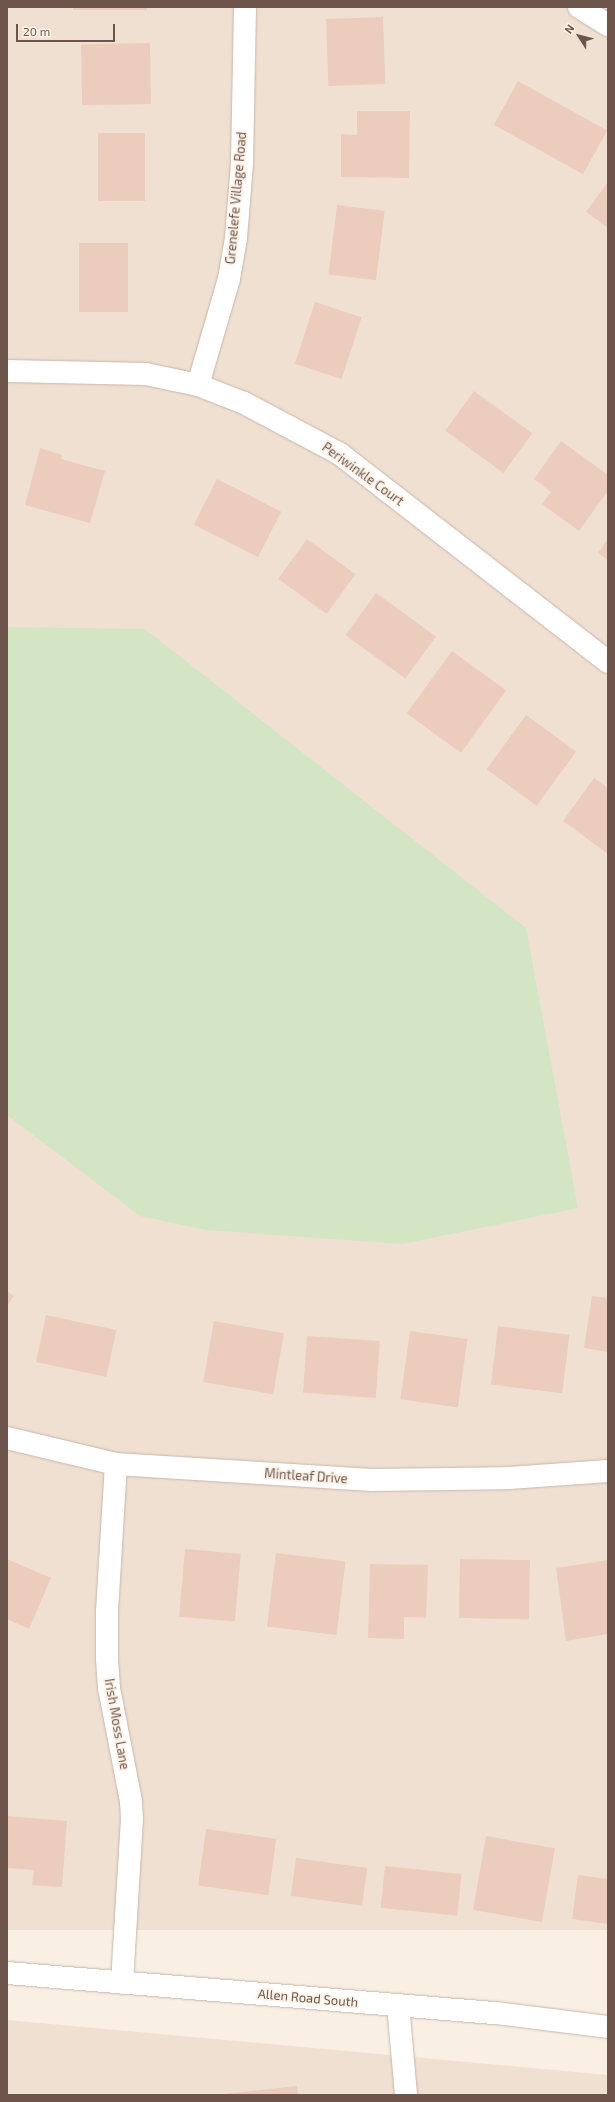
<!DOCTYPE html>
<html>
<head>
<meta charset="utf-8">
<style>
	body { margin:0 }
	#map { position:relative; width:615px; height:2102px; overflow:hidden; background:#f9efe3; font-family:"Exo 2",sans-serif }
	div>[style] { position:absolute }
	.residential>* { inset:0; background:#f0e0d2; transform-origin:0 0 }
	.green>* { inset:0; background:#d3e5c3 }
	.building>* { inset:0; background:#ecccbd; transform-origin:0 0 }
	.roads { filter:drop-shadow(0 0 1px #c8b6ab) drop-shadow(0 0 1px #c8b6ab) }
	.minor>* { height:22px; margin:-11px; padding:0 11px; transform-origin:11px; border-radius:11px; background:#fff }
	span { translate:-50% -50%; white-space:nowrap; text-align:center; line-height:1.15; -webkit-text-stroke:3.5px #fdf3e8; paint-order:stroke }
	.street-label { font-size:13px; color:#6e554c }
	.frame { position:absolute; inset:0; border:8px solid #6e554c; pointer-events:none }
	.north { position:absolute; left:559px; top:16px; width:40px; height:40px; -webkit-text-stroke:3px #fdf3e8; paint-order:stroke; rotate:306deg; font-size:11px; font-weight:700; line-height:16px; text-align:center; color:#6e554c }
	.north::after { content:''; display:block; margin:auto; width:14px; height:18px; background:#6e554c; clip-path:polygon(50% 0,100% 100%,50% 72%,0 100%) }
	.scale { position:absolute; left:16px; top:24px; width:99px; height:18px; box-sizing:border-box; border:2px solid #6e554c; border-top:0; padding-left:5px; font-size:12px; line-height:14px; white-space:nowrap; color:#6e554c; -webkit-text-stroke:3px #fdf3e8; paint-order:stroke }
</style>
</head>
<body>
<div id="map">
	<div class="residential">
		<div style="left:7px;top:7px;width:601px;height:1923px"></div>
		<div style="clip-path:polygon(7px 2020px,608px 2075px,608px 2095px,7px 2095px)"></div>
	</div>
	<div class="green">
		<div style="clip-path:polygon(7px 627px,145px 629px,526px 928px,578px 1208px,402px 1244px,206px 1230px,140px 1216px,7px 1115px)"></div>
	</div>
	<div class="building">
		<div style="left:73px;top:7px;width:74px;height:3px"></div>
		<div style="left:383px;top:17px;width:67px;height:57px;rotate:88deg"></div>
		<div style="left:150px;top:43px;width:61px;height:69px;rotate:89deg"></div>
		<div style="left:518px;top:81px;width:102px;height:50px;rotate:29deg"></div>
		<div style="clip-path:polygon(357px 111px,410px 111px,409px 178px,341px 177px,341px 134px,357px 135px)"></div>
		<div style="left:98px;top:133px;width:47px;height:68px"></div>
		<div style="clip-path:polygon(608px 182px,608px 228px,586px 212px)"></div>
		<div style="left:337px;top:205px;width:48px;height:70px;rotate:7deg"></div>
		<div style="left:128px;top:243px;width:69px;height:49px;rotate:90deg"></div>
		<div style="left:315px;top:302px;width:49px;height:65px;rotate:18deg"></div>
		<div style="left:474px;top:391px;width:72px;height:49px;rotate:36deg"></div>
		<div style="clip-path:polygon(561px 441px,608px 475px,608px 491px,579px 531px,542px 504px,551px 492px,534px 479px)"></div>
		<div style="clip-path:polygon(40px 448px,62px 455px,61px 459px,105px 471px,90px 523px,25px 505px)"></div>
		<div style="left:217px;top:479px;width:72px;height:51px;rotate:27deg"></div>
		<div style="left:307px;top:539px;width:60px;height:49px;rotate:36deg"></div>
		<div style="clip-path:polygon(608px 539px,608px 560px,598px 553px)"></div>
		<div style="left:376px;top:593px;width:74px;height:52px;rotate:36deg"></div>
		<div style="left:452px;top:651px;width:67px;height:77px;rotate:36deg"></div>
		<div style="left:526px;top:715px;width:62px;height:67px;rotate:36deg"></div>
		<div style="clip-path:polygon(594px 778px,608px 788px,608px 854px,563px 821px)"></div>
		<div style="clip-path:polygon(7px 1291px,14px 1296px,7px 1306px)"></div>
		<div style="clip-path:polygon(592px 1296px,608px 1298px,608px 1352px,584px 1348px)"></div>
		<div style="left:46px;top:1315px;width:72px;height:48px;rotate:12deg"></div>
		<div style="left:214px;top:1321px;width:71px;height:62px;rotate:10deg"></div>
		<div style="left:498px;top:1326px;width:72px;height:59px;rotate:7deg"></div>
		<div style="left:410px;top:1331px;width:58px;height:69px;rotate:8deg"></div>
		<div style="left:307px;top:1336px;width:73px;height:57px;rotate:4deg"></div>
		<div style="left:185px;top:1549px;width:56px;height:68px;rotate:5deg"></div>
		<div style="left:276px;top:1553px;width:70px;height:74px;rotate:7deg"></div>
		<div style="clip-path:polygon(7px 1559px,51px 1578px,29px 1629px,7px 1619px)"></div>
		<div style="left:460px;top:1559px;width:70px;height:59px;rotate:1deg"></div>
		<div style="clip-path:polygon(608px 1560px,608px 1634px,566px 1641px,556px 1568px)"></div>
		<div style="clip-path:polygon(370px 1564px,428px 1565px,426px 1618px,404px 1617px,404px 1639px,368px 1638px)"></div>
		<div style="clip-path:polygon(7px 1816px,67px 1821px,62px 1887px,32px 1885px,34px 1870px,7px 1868px)"></div>
		<div style="left:206px;top:1829px;width:71px;height:57px;rotate:8deg"></div>
		<div style="left:486px;top:1836px;width:70px;height:75px;rotate:10deg"></div>
		<div style="left:296px;top:1858px;width:72px;height:38px;rotate:8deg"></div>
		<div style="left:385px;top:1866px;width:77px;height:42px;rotate:6deg"></div>
		<div style="clip-path:polygon(578px 1875px,608px 1879px,608px 1924px,572px 1919px)"></div>
		<div style="clip-path:polygon(297px 2086px,298px 2095px,225px 2095px,225px 2094px)"></div>
	</div>
	<div class="roads">
		<div class="minor">
			<div style="left:579px;top:7px;width:34px;rotate:32deg"></div>
			<div style="left:7px;top:371px;width:139px;rotate:1.2deg"></div>
			<div style="left:146px;top:374px;width:53px;rotate:11.9deg"></div>
			<div style="left:198px;top:385px;width:49px;rotate:21.4deg"></div>
			<div style="left:244px;top:403px;width:109px;rotate:28deg"></div>
			<div style="left:340px;top:454px;width:339px;rotate:37.8deg"></div>
			<div style="left:198px;top:385px;width:110px;rotate:-73.7deg"></div>
			<div style="left:229px;top:279px;width:42px;rotate:-80.3deg"></div>
			<div style="left:236px;top:238px;width:75px;rotate:-85.4deg"></div>
			<div style="left:242px;top:163px;width:156px;rotate:-88.9deg"></div>
			<div style="left:7px;top:1438px;width:112px;rotate:13.4deg"></div>
			<div style="left:116px;top:1464px;width:256px;rotate:3.6deg"></div>
			<div style="left:372px;top:1480px;width:137px;rotate:-0.8deg"></div>
			<div style="left:509px;top:1478px;width:99px;rotate:-4deg"></div>
			<div style="left:116px;top:1464px;width:149px;rotate:93.5deg"></div>
			<div style="left:107px;top:1613px;width:46px;rotate:90deg"></div>
			<div style="left:107px;top:1659px;width:29px;rotate:86deg"></div>
			<div style="left:109px;top:1688px;width:115px;rotate:79deg"></div>
			<div style="left:131px;top:1801px;width:18px;rotate:87deg"></div>
			<div style="left:132px;top:1819px;width:164px;rotate:93.5deg"></div>
			<div style="left:7px;top:1973px;width:491px;rotate:4.7deg"></div>
			<div style="left:496px;top:2013px;width:113px;rotate:7.1deg"></div>
			<div style="left:398px;top:2005px;width:90px;rotate:84.9deg"></div>
		</div>
	</div>
	<div class="street-label">
		<span style="left:236px;top:198px;rotate:-85deg">Grenelefe Village Road</span>
		<span style="left:363px;top:474px;rotate:36deg">Periwinkle Court</span>
		<span style="left:306px;top:1476px;rotate:4deg">Mintleaf Drive</span>
		<span style="left:117px;top:1724px;rotate:80deg">Irish Moss Lane</span>
		<span style="left:308px;top:1998px;rotate:5deg">Allen Road South</span>
	</div>
	<div class="frame"></div>
	<div class="north">N</div>
	<div class="scale">20 m</div>
</div>
</body>
</html>
